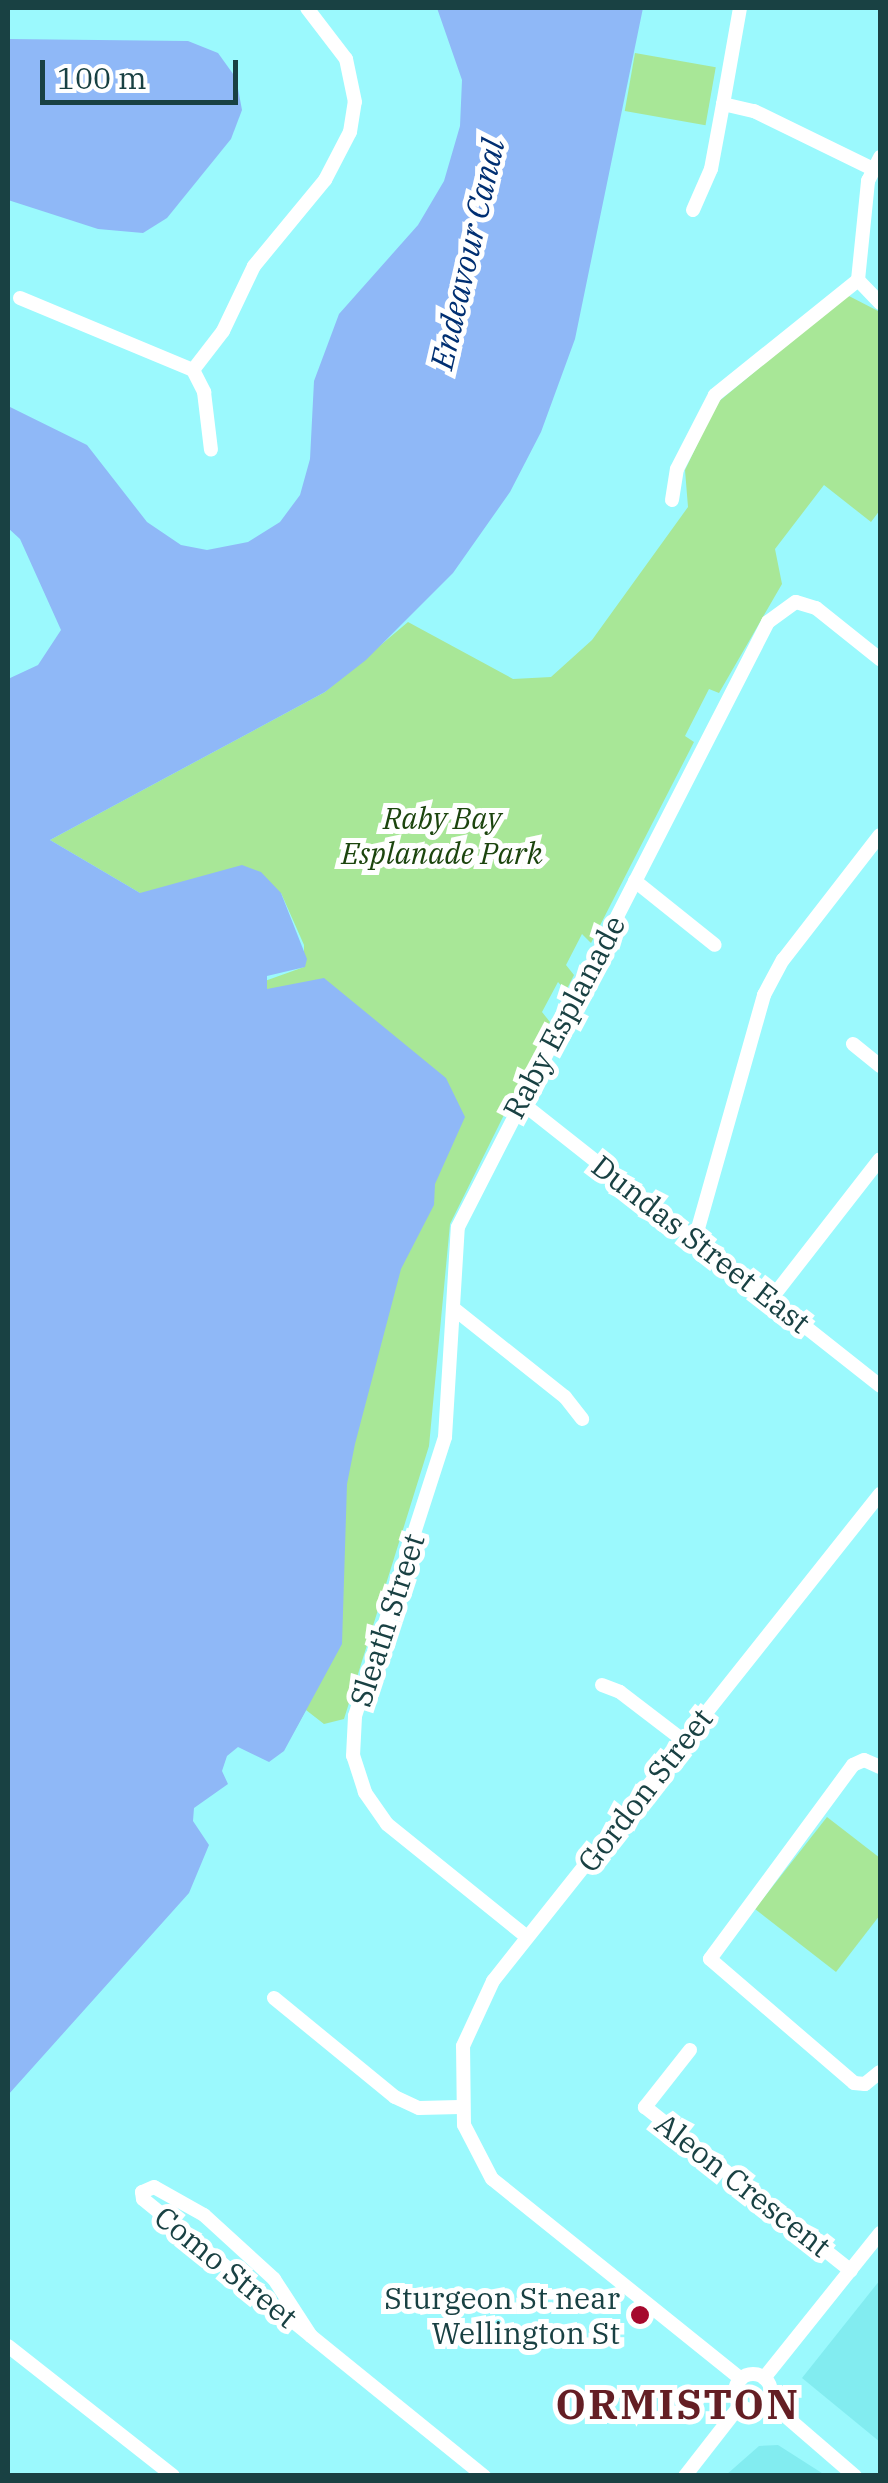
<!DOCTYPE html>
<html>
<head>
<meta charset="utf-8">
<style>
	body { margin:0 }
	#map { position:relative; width:888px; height:2483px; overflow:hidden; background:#9bf9fd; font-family:"IBM Plex Serif",serif }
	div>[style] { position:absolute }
	.built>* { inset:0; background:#82ecf0 }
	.green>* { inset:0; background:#a8e797; transform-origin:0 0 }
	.water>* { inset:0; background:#8fb8f7 }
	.minor>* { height:14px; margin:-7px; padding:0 7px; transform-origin:7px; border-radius:7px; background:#fff }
	.minor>.ring { margin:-7px; padding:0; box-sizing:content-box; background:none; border:14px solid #fff; border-radius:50% }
	.dots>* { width:28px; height:28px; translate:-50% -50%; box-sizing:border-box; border:5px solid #fff; border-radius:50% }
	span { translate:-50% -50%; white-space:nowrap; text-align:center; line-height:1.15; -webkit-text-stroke:10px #fff; paint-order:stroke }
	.park-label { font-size:30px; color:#1c450e; font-style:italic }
	.street-label { font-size:30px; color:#194143 }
	.poi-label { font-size:30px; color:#194143 }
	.right { translate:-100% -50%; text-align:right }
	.water-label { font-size:32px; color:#002f72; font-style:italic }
	.district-label { font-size:40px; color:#641e24; font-weight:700; letter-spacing:2.5px }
	.frame { position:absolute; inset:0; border:10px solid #194143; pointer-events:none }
	.scale { position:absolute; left:40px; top:60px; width:198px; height:45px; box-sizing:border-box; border:5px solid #194143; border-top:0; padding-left:12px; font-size:30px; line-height:35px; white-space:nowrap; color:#194143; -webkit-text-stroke:8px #fff; paint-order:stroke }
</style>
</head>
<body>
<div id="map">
	<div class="built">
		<div style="clip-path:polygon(880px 2280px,880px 2442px,802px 2378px)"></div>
		<div style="clip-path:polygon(778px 2445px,825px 2475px,726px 2475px,759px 2446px)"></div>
	</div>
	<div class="green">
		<div style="left:635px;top:53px;width:82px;height:59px;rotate:10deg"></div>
		<div style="clip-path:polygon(847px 295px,880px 312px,880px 510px,871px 522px,824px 485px,775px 549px,782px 584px,719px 693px,709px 689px,685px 736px,694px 742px,591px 943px,582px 934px,566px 965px,574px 975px,566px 991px,558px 982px,542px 1012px,550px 1022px,450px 1224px,429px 1446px,344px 1719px,324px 1724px,306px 1710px,291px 1737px,8px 1386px,267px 989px,262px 982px,304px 967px,304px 945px,281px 893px,140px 893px,50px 840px,325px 692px,408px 622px,513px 679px,551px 677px,592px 640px,688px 507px,685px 470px,717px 403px)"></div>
		<div style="clip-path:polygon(827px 1817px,880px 1858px,880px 1915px,836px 1972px,755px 1909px)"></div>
	</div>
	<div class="water">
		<div style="clip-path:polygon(437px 8px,643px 8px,575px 339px,541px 432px,510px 492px,453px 573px,366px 660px,325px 692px,50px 840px,140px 893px,242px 865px,261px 872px,281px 893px,307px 959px,305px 967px,267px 976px,267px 989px,324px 978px,446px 1078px,465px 1117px,435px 1184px,434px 1205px,401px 1269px,355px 1444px,347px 1484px,342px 1644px,284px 1751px,269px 1762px,238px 1747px,227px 1756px,222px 1771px,228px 1784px,194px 1808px,193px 1821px,209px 1845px,189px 1893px,8px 2095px,8px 679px,38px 665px,61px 630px,20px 539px,8px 528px,8px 406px,87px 445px,147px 522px,181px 545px,207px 550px,248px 542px,280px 522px,300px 495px,310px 459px,314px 381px,339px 314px,418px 225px,444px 181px,460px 126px,462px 80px)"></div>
		<div style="clip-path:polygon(8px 39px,188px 41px,218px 53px,236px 78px,242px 110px,231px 139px,167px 218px,143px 233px,98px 229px,8px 200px)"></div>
	</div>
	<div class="minor">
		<div style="left:740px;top:8px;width:97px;rotate:100deg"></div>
		<div style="left:723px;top:104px;width:32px;rotate:13deg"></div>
		<div style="left:754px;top:111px;width:132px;rotate:26deg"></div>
		<div style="left:693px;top:210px;width:45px;rotate:-66.3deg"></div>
		<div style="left:711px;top:169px;width:66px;rotate:-79.5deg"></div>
		<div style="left:858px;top:280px;width:100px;rotate:-84.2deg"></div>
		<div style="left:868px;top:181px;width:27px;rotate:-63deg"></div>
		<div style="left:858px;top:280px;width:32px;rotate:46deg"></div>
		<div style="left:20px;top:298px;width:187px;rotate:22.6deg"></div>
		<div style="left:193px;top:370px;width:25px;rotate:63deg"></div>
		<div style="left:204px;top:392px;width:58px;rotate:83.1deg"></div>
		<div style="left:193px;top:370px;width:49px;rotate:-52.4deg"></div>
		<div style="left:223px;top:331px;width:72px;rotate:-64.5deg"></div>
		<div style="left:254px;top:266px;width:112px;rotate:-50.5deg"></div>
		<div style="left:325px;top:180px;width:54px;rotate:-62.5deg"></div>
		<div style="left:350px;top:132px;width:30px;rotate:-81deg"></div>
		<div style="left:355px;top:102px;width:44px;rotate:-101.8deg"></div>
		<div style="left:346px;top:59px;width:64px;rotate:-127.4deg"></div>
		<div style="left:672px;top:500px;width:31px;rotate:-81deg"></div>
		<div style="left:677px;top:469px;width:83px;rotate:-62.8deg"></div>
		<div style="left:715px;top:395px;width:184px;rotate:-38.8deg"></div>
		<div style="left:635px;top:881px;width:102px;rotate:38.7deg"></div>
		<div style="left:853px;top:1044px;width:35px;rotate:39deg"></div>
		<div style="left:522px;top:1103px;width:456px;rotate:38.3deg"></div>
		<div style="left:695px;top:1239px;width:254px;rotate:-74.2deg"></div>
		<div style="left:764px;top:995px;width:40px;rotate:-62deg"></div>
		<div style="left:783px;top:960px;width:158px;rotate:-52.2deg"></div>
		<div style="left:771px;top:1299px;width:177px;rotate:-52.1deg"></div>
		<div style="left:453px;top:1308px;width:143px;rotate:38.5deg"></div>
		<div style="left:565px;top:1397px;width:28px;rotate:52deg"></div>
		<div style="left:602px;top:1685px;width:19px;rotate:21deg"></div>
		<div style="left:620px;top:1692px;width:81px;rotate:37.4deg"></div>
		<div style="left:880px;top:1767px;width:17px;rotate:-156deg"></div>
		<div style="left:864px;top:1760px;width:12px;rotate:156deg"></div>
		<div style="left:853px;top:1765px;width:241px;rotate:126.4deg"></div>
		<div style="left:710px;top:1959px;width:190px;rotate:40.7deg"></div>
		<div style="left:854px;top:2083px;width:11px;rotate:5deg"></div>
		<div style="left:865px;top:2084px;width:19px;rotate:-39deg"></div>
		<div style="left:527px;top:1937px;width:180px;rotate:-141.1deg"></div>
		<div style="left:387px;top:1824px;width:39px;rotate:-125deg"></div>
		<div style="left:365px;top:1792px;width:38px;rotate:-108deg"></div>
		<div style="left:353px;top:1756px;width:40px;rotate:-87.1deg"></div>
		<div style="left:355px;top:1716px;width:293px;rotate:-72.1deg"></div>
		<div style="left:445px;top:1437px;width:210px;rotate:-86.5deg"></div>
		<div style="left:458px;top:1227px;width:680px;rotate:-62.87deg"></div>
		<div style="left:768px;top:622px;width:34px;rotate:-36deg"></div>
		<div style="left:796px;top:602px;width:21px;rotate:17deg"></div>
		<div style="left:816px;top:608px;width:82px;rotate:38.6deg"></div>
		<div style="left:274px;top:1998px;width:156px;rotate:39.3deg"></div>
		<div style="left:395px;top:2097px;width:26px;rotate:25deg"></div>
		<div style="left:419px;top:2108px;width:41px;rotate:-1.4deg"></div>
		<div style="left:690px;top:2050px;width:73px;rotate:128.3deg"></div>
		<div style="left:645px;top:2107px;width:263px;rotate:38.5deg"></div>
		<div style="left:311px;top:2336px;width:68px;rotate:-123deg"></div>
		<div style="left:274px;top:2279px;width:95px;rotate:-137.6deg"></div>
		<div style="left:204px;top:2215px;width:57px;rotate:-150.8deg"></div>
		<div style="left:154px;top:2187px;width:13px;rotate:157deg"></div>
		<div style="left:142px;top:2192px;width:7px;rotate:82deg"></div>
		<div style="left:143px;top:2199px;width:217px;rotate:39.2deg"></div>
		<div style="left:311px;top:2336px;width:223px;rotate:39deg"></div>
		<div style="left:8px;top:2346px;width:210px;rotate:38.2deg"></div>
		<div class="ring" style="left:735px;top:2374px;width:22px;height:22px"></div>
		<div style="left:764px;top:2378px;width:186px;rotate:-51.3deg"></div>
		<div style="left:741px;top:2379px;width:319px;rotate:-141.2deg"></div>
		<div style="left:492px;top:2179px;width:61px;rotate:-117.4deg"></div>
		<div style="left:464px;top:2125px;width:79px;rotate:-90.7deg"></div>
		<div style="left:463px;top:2046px;width:72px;rotate:-65.2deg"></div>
		<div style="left:493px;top:1981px;width:622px;rotate:-51.53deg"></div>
		<div style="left:768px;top:2401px;width:115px;rotate:40.8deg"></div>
		<div style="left:685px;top:2476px;width:91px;rotate:-52.1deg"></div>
	</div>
	<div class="dots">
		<div style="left:640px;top:2315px;background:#a5092d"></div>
	</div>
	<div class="park-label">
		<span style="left:442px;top:835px">Raby Bay<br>Esplanade Park</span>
	</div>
	<div class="street-label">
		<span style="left:564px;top:1017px;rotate:-62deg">Raby Esplanade</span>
		<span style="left:701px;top:1244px;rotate:38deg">Dundas Street East</span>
		<span style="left:387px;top:1620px;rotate:-72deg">Sleath Street</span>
		<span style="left:645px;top:1790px;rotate:-52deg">Gordon Street</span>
		<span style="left:743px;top:2185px;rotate:38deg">Aleon Crescent</span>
		<span style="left:226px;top:2267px;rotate:39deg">Como Street</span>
	</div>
	<div class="poi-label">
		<span class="right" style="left:620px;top:2315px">Sturgeon St near<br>Wellington St</span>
	</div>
	<div class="water-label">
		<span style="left:467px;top:254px;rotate:-77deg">Endeavour Canal</span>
	</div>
	<div class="district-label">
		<span style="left:678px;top:2404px">ORMISTON</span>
	</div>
	<div class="frame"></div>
	<div class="scale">100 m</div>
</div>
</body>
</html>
